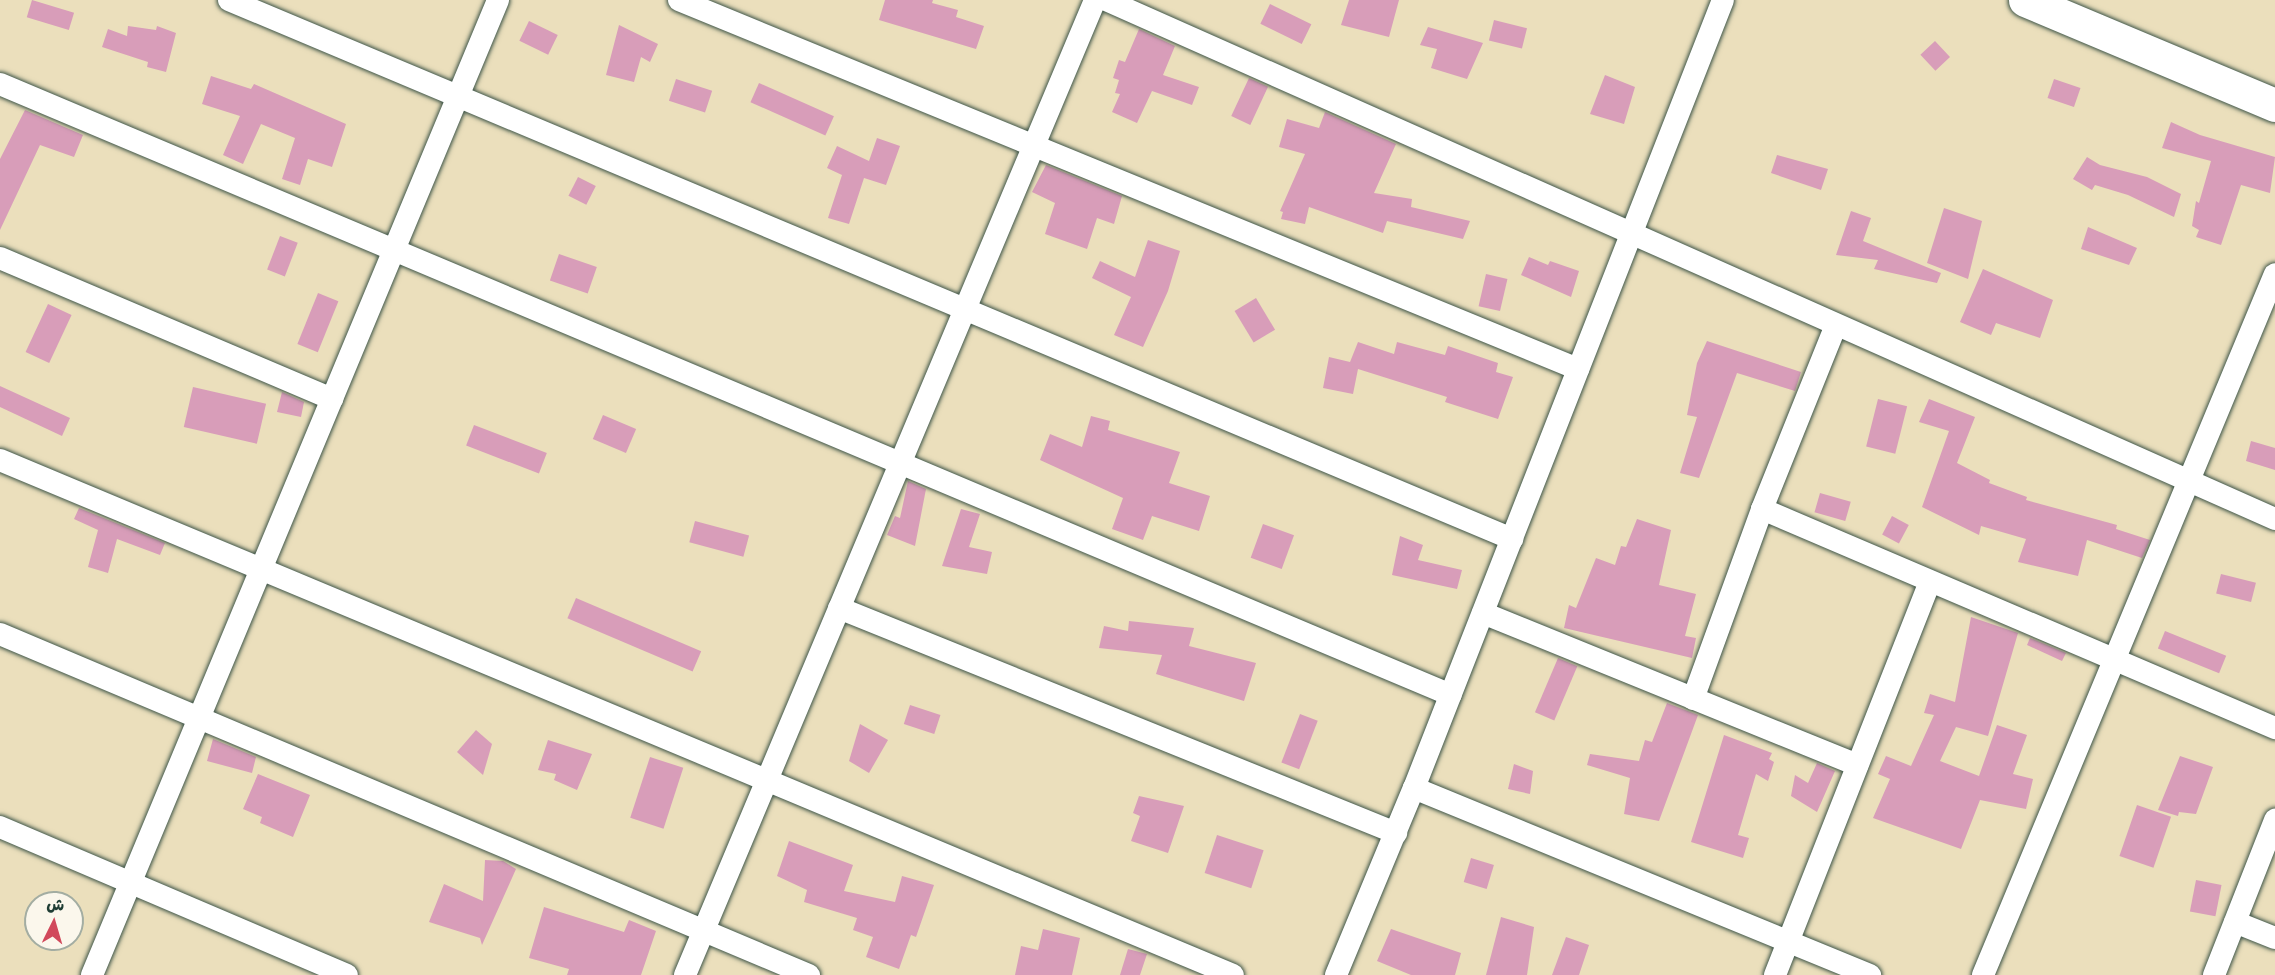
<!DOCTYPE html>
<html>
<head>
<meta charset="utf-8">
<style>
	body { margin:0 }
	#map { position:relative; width:2275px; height:975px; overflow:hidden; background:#ebdfbc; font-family:"Comic Neue","Playpen Sans Arabic",sans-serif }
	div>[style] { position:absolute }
	.building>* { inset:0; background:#d89db9; transform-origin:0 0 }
	.roads { filter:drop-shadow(0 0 2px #3e5548) drop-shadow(0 0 2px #3e5548) }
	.street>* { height:22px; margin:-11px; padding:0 11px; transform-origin:11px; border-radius:11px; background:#fff }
	.secondary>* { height:33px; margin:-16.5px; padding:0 16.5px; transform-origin:16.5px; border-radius:16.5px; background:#fff }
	span { translate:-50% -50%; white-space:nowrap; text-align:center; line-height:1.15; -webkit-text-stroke:4.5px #fbf7ec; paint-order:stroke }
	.north { position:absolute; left:24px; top:891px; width:60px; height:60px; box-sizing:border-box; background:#fbf7ec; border:2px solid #a3ada2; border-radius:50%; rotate:5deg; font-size:16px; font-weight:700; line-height:24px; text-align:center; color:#1f3d34 }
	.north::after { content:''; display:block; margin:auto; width:21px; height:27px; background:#d1495b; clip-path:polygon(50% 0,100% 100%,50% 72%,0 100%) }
</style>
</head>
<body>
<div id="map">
	<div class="building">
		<div style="left:32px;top:0;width:44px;height:18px;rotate:17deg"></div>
		<div style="clip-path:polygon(885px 0,933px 0,932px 3px,958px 10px,956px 17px,984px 26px,976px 49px,879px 20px)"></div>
		<div style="clip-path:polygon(1349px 0,1399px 0,1389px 37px,1341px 25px)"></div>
		<div style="left:1270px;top:4px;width:46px;height:22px;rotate:26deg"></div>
		<div style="left:1494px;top:20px;width:34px;height:21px;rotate:14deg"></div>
		<div style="left:529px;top:21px;width:32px;height:22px;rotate:26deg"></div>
		<div style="clip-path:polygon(619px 25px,658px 44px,650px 62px,641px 57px,634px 82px,606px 75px)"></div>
		<div style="clip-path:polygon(128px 26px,156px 30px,157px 26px,176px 33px,166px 72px,147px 67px,148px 62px,102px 47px,108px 29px,127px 36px)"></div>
		<div style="clip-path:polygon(1428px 27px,1483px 43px,1467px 79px,1431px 68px,1437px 49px,1420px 45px)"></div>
		<div style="clip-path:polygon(1139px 29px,1175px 46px,1163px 75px,1199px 87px,1192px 105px,1152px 91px,1137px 123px,1112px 112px,1120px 94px,1115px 93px,1119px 80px,1113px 78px,1119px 60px,1125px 62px)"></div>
		<div style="left:1935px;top:41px;width:22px;height:20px;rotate:47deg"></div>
		<div style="clip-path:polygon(1605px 75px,1635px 87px,1624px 124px,1590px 114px)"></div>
		<div style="clip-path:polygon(211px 76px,251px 89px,254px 84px,346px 124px,332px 167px,308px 159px,300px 185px,282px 179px,295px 138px,261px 124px,243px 164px,223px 155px,240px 116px,202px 104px)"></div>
		<div style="left:1249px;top:78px;width:21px;height:42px;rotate:25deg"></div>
		<div style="left:676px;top:79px;width:38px;height:23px;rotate:18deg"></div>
		<div style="left:2054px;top:79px;width:28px;height:20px;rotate:19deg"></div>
		<div style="left:759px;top:83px;width:82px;height:21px;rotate:24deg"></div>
		<div style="clip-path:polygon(25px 110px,83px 135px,74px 157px,40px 145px,0 230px,0 159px)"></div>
		<div style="clip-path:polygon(1325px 112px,1396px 144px,1374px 193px,1412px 199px,1411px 207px,1470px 221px,1463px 239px,1387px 221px,1383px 233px,1309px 207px,1305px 224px,1281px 219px,1283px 212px,1280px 211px,1305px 154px,1279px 147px,1287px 119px,1319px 128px)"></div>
		<div style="clip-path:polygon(2171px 122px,2200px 135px,2275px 157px,2270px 193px,2241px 185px,2221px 245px,2196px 237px,2199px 230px,2192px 226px,2196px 201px,2199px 203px,2211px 161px,2162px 148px)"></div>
		<div style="clip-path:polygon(877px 138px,900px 146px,886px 185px,864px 178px,849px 224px,828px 218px,842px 175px,827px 168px,837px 146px,869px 161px)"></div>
		<div style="clip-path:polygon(1777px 155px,1828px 169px,1821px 190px,1771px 173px)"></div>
		<div style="clip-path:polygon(2087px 157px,2100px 165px,2147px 177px,2181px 194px,2174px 217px,2128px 195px,2095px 185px,2092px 190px,2073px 179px)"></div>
		<div style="clip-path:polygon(1046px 165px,1122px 196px,1114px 224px,1097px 218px,1087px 249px,1045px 234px,1055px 203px,1032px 192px)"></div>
		<div style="left:578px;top:177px;width:20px;height:21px;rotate:27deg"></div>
		<div style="clip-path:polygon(1944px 208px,1982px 221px,1968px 279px,1927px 263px)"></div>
		<div style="clip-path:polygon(1851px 211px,1871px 218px,1863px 241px,1941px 273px,1937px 283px,1874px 269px,1878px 260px,1836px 255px)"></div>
		<div style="clip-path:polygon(2088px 227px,2137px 248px,2129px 265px,2081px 249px)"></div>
		<div style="left:280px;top:236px;width:19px;height:36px;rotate:21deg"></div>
		<div style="clip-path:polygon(1148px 240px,1180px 251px,1168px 291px,1143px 347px,1114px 335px,1131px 297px,1092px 278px,1100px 261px,1135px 277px)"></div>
		<div style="left:559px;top:254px;width:40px;height:28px;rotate:19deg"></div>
		<div style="clip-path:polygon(1529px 257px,1548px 265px,1550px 261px,1579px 271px,1571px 297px,1521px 275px)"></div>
		<div style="clip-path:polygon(1983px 269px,2053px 300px,2040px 338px,1996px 323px,1991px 335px,1960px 322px)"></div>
		<div style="left:1486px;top:274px;width:22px;height:33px;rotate:13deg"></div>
		<div style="left:318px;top:293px;width:22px;height:55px;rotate:22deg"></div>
		<div style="left:1256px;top:298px;width:37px;height:25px;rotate:59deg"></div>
		<div style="left:48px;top:304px;width:26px;height:53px;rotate:25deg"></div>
		<div style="clip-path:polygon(1707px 341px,1801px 372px,1795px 391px,1737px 373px,1699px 478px,1680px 473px,1697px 417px,1687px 415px,1697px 363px)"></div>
		<div style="clip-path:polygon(1358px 342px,1394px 354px,1397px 342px,1445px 355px,1448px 346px,1498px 363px,1496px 372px,1513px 377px,1498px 419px,1445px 402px,1447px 397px,1358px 369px,1353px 394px,1323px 388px,1329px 357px,1350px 362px)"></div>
		<div style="clip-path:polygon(0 386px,70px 418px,62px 436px,0 407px)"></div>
		<div style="left:193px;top:387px;width:75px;height:41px;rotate:13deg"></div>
		<div style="clip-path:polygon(282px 392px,304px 402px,301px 417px,277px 412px)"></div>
		<div style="left:1878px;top:399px;width:30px;height:49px;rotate:14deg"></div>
		<div style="clip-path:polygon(1929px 399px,1975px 417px,1957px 463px,1990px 480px,1989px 483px,2027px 497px,2026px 500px,2117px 525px,2116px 529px,2150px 540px,2142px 558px,2087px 540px,2078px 576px,2018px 562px,2026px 539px,1981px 526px,1979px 535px,1922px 507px,1949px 431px,1919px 422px)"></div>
		<div style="left:603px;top:415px;width:36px;height:26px;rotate:23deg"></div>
		<div style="clip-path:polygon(1091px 416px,1110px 421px,1108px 430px,1180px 452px,1169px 483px,1210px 496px,1199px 531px,1152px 516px,1143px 540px,1112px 529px,1123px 498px,1040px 460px,1050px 434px,1082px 447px)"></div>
		<div style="left:474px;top:425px;width:78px;height:22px;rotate:21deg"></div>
		<div style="clip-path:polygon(2251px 441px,2275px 448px,2275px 470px,2246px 461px)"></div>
		<div style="clip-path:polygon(908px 481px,926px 489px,915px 546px,887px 535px,895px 516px,900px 518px)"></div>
		<div style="left:1820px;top:493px;width:32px;height:20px;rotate:16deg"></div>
		<div style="clip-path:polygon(79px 508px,165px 543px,160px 555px,117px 539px,108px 573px,88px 567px,98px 530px,74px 519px)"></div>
		<div style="clip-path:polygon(961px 509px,980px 514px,969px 547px,992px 552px,987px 574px,942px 566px)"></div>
		<div style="left:1892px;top:516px;width:19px;height:21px;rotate:28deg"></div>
		<div style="clip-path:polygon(1637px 519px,1671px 530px,1659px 585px,1696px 594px,1685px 636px,1696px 638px,1692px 658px,1564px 628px,1569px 605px,1576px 608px,1596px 558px,1615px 565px,1621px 546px,1626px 547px)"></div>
		<div style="left:695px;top:521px;width:56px;height:22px;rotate:15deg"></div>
		<div style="left:1263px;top:524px;width:33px;height:36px;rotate:20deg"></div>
		<div style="clip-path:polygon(1400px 536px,1423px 545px,1418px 560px,1462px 570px,1457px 589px,1392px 575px)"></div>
		<div style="left:2221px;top:574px;width:36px;height:20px;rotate:14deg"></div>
		<div style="left:576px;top:598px;width:136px;height:22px;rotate:23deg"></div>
		<div style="clip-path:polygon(1971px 617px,2018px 633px,1988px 736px,1956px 727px,1940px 761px,1979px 776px,1997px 725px,2027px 735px,2013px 774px,2033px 779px,2026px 809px,1980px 800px,1961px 849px,1873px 818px,1890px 779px,1878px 774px,1886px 756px,1911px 766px,1934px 715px,1924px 713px,1930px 694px,1955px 702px)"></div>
		<div style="clip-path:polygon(1129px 621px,1194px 628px,1189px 646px,1256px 663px,1244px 701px,1156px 674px,1162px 655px,1099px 648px,1104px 626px,1128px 631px)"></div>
		<div style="left:2165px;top:631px;width:66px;height:19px;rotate:22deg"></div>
		<div style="clip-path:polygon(2030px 638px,2066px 653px,2062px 661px,2027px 645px)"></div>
		<div style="left:1558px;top:658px;width:21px;height:59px;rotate:23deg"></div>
		<div style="clip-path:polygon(1667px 703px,1698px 715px,1659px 821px,1624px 814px,1630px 778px,1587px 765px,1590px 754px,1639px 761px,1645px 740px,1652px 742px)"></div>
		<div style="left:910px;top:705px;width:32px;height:20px;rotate:18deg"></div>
		<div style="left:1300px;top:714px;width:19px;height:52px;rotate:21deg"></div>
		<div style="clip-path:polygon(860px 724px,888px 740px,869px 773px,849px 761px)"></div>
		<div style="clip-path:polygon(476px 730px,492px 744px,483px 775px,457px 752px)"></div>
		<div style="clip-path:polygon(1724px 735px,1772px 753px,1769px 759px,1774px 762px,1768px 781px,1756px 774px,1738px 835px,1749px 838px,1743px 858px,1691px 842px)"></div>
		<div style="clip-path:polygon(213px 739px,256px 757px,252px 773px,207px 761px)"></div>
		<div style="clip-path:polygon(548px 740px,592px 754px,577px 790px,554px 780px,556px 774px,538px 770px)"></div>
		<div style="clip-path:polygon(2180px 756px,2213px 767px,2196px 814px,2179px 812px,2178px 816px,2158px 810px)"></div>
		<div style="left:650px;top:757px;width:35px;height:64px;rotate:18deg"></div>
		<div style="clip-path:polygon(1817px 763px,1835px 771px,1817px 812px,1791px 796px,1795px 775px,1808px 783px)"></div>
		<div style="clip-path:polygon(1514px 764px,1533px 771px,1530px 794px,1508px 789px)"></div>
		<div style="clip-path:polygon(258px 774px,310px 795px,293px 837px,260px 823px,262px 817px,243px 809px)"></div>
		<div style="clip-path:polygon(1139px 796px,1184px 806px,1168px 853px,1131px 841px,1140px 816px,1133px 813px)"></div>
		<div style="left:2137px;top:805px;width:36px;height:54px;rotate:19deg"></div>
		<div style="left:1217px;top:835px;width:49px;height:40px;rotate:18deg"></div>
		<div style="clip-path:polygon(789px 841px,853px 865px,844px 891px,895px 902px,902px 876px,934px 885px,916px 937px,911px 935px,899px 969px,866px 957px,873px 937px,853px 930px,857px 918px,804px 902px,807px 890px,777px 876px)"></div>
		<div style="left:1471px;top:858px;width:24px;height:25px;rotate:17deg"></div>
		<div style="clip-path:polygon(485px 860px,503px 861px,516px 869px,482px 945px,480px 938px,429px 922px,444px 884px,483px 901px)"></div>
		<div style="left:2196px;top:880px;width:26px;height:32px;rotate:11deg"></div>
		<div style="clip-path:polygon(544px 907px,624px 932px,629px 920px,656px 931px,641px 975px,567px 975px,569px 969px,529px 958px)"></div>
		<div style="clip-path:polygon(1501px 917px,1534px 927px,1527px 975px,1486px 975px)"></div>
		<div style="clip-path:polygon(1043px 929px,1080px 938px,1072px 975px,1015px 975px,1021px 946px,1038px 950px)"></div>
		<div style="clip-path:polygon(1391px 929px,1461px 953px,1455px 975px,1411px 975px,1377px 961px)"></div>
		<div style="clip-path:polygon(1566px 937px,1589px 945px,1579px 975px,1552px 975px)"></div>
		<div style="clip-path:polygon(1128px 949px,1147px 954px,1140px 975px,1120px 975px)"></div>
	</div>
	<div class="roads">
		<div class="street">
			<div style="left:229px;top:0;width:1392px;rotate:22.79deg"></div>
			<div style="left:679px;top:0;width:972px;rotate:22.32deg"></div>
			<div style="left:1106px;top:0;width:1279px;rotate:23.94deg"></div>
			<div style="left:0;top:84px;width:1574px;rotate:22.84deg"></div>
			<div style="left:0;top:258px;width:361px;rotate:23deg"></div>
			<div style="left:0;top:460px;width:1336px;rotate:22.67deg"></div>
			<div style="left:1762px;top:509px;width:558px;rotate:23.12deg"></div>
			<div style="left:839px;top:608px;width:601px;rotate:22deg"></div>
			<div style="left:1483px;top:613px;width:404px;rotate:22.1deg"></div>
			<div style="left:0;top:634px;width:878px;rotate:22.86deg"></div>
			<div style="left:1693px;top:699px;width:202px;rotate:-70deg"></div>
			<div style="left:1762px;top:509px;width:198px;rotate:-68.1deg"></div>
			<div style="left:1414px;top:788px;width:493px;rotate:22.3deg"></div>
			<div style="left:0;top:827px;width:377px;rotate:23.1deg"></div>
			<div style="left:2235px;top:922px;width:43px;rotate:21.8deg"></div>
			<div style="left:92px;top:975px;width:1056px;rotate:-67.39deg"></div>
			<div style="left:685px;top:975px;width:1058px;rotate:-67.19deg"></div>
			<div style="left:1336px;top:975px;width:203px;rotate:-67.4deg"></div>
			<div style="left:1414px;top:788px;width:846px;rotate:-68.59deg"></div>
			<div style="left:1775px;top:975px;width:423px;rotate:-68.5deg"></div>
			<div style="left:1983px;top:975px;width:759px;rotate:-67.39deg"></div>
			<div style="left:2214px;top:975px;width:167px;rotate:-68.5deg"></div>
		</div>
		<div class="secondary">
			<div style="left:2025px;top:0;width:271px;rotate:22.8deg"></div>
		</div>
	</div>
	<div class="north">ش</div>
</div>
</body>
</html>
